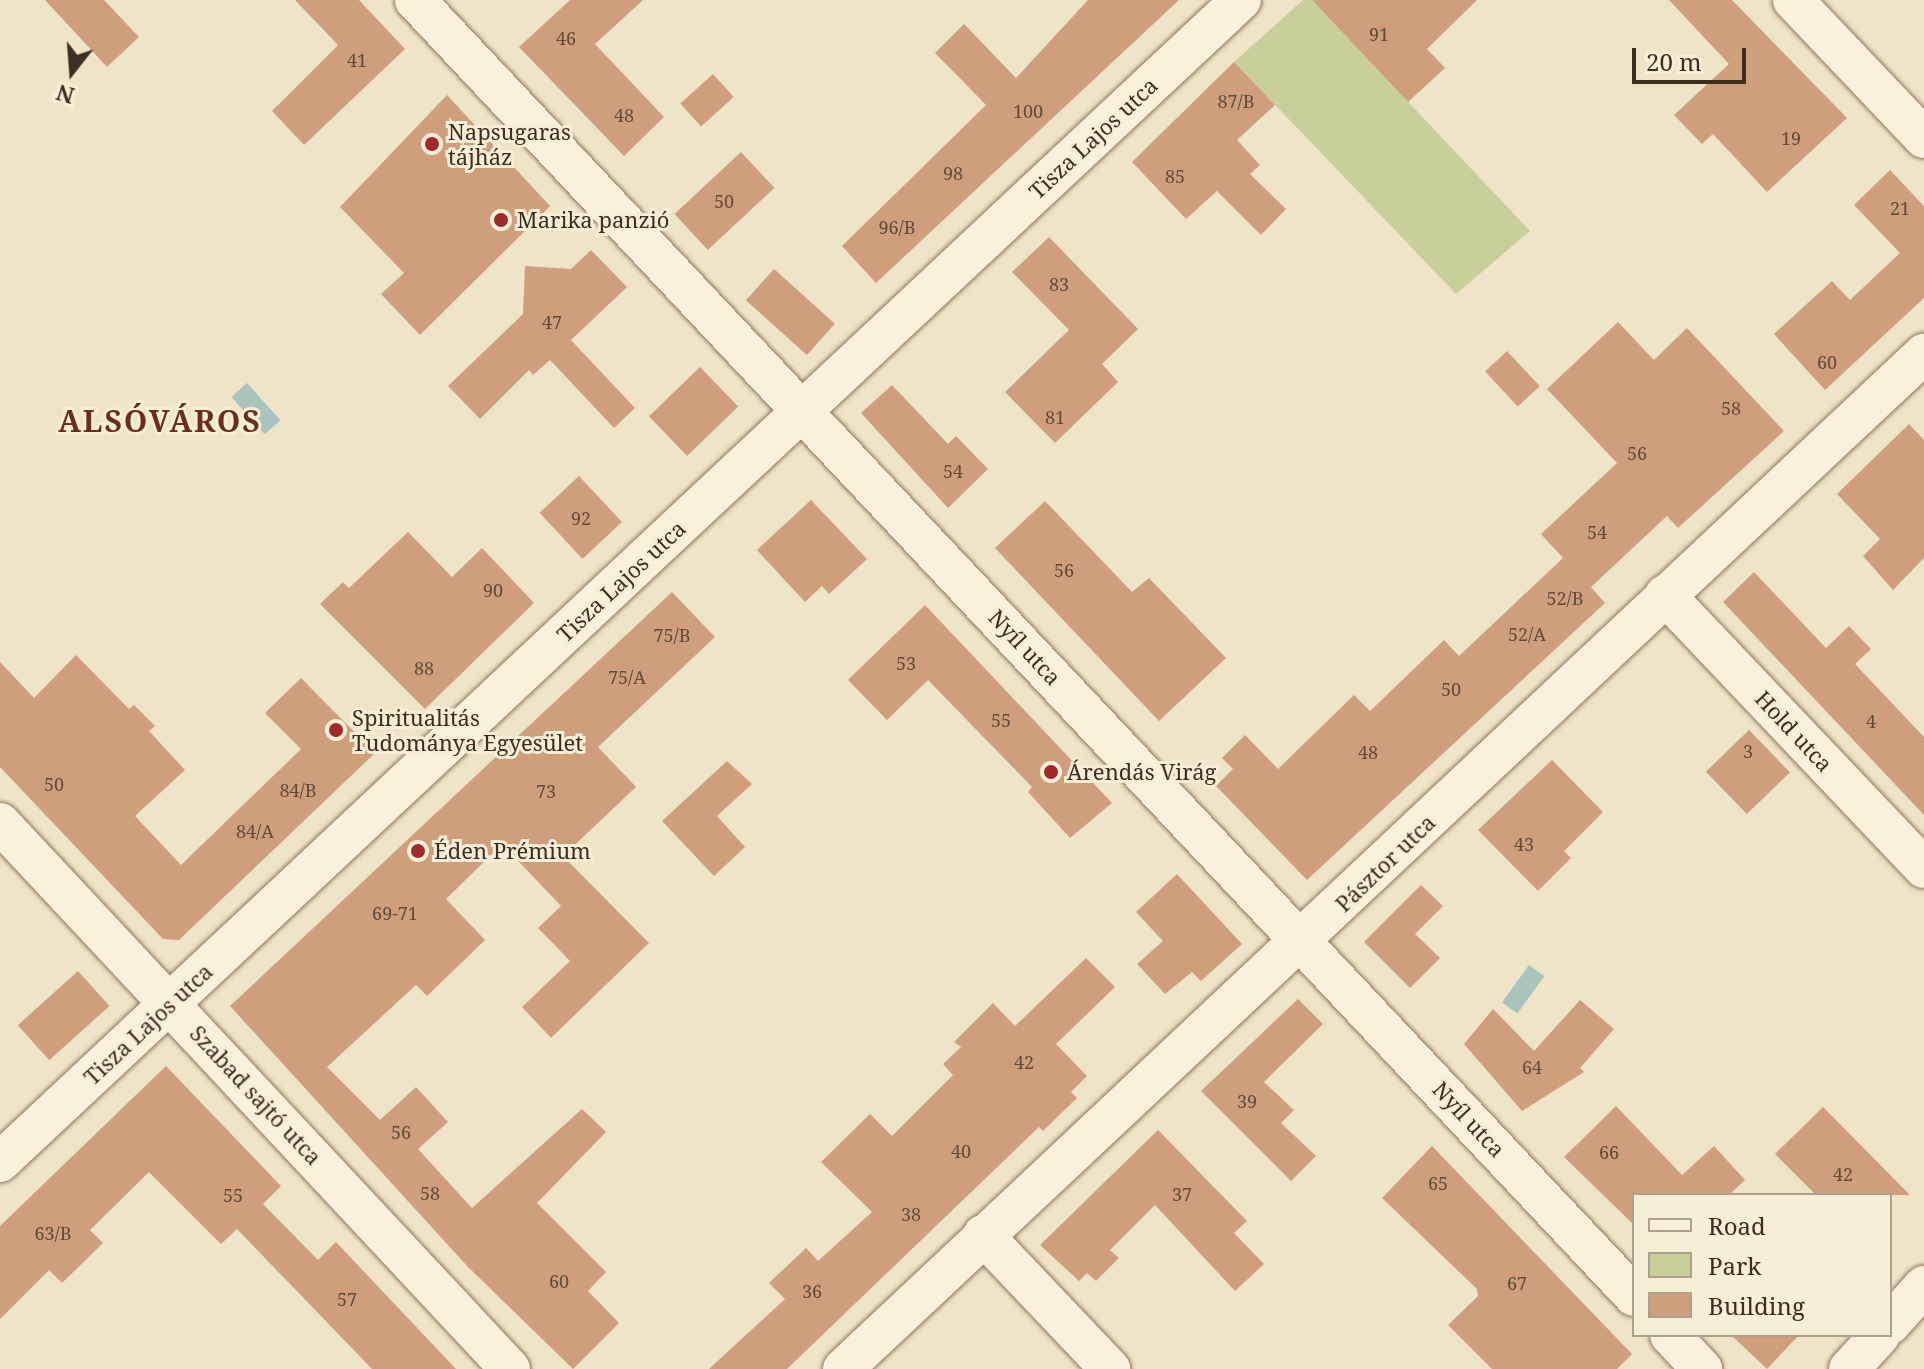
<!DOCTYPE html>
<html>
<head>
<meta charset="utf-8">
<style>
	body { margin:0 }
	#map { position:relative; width:1924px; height:1369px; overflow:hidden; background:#f0e4c8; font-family:"Noto Serif",serif }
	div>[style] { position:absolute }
	.green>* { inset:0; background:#c9cf9b }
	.water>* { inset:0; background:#a9c4bc; transform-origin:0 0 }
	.building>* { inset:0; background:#cf9f7d; transform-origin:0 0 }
	.roads { filter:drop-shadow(0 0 2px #8d765c) drop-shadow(0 0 2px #8d765c) }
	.minor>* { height:40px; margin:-20px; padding:0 20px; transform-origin:20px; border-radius:20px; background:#faf1dc }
	.dots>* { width:22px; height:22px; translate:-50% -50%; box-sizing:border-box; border:4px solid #f7eed8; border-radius:50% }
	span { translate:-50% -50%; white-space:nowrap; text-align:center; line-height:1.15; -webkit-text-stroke:6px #f7eed8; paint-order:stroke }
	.number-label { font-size:18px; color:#624a37 }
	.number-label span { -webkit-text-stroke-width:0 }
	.poi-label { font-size:22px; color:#3d2e20 }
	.left { translate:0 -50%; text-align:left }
	.street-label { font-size:22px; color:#3d2e20 }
	.district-label { font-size:30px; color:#6b2e1e; font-weight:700; letter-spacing:2px }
	.legend { position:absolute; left:1632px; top:1193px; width:260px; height:144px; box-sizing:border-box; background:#f7eed8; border:2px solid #ada18e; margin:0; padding:10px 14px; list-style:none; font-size:24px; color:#3d2e20 }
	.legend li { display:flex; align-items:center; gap:16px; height:40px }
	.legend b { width:40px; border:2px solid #ada18e }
	.north { position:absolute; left:32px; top:32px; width:80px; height:80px; -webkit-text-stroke:6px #f7eed8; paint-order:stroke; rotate:197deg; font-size:22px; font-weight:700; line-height:32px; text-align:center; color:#3d2e20 }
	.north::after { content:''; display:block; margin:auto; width:28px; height:36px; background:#3d2e20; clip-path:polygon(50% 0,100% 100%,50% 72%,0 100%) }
	.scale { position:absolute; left:1632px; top:48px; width:114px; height:36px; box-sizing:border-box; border:4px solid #3d2e20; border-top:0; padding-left:10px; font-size:24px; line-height:28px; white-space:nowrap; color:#3d2e20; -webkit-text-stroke:6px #f7eed8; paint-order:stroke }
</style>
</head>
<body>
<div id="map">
	<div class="green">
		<div style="clip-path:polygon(1303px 0,1312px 0,1530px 231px,1456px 294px,1234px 62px)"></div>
	</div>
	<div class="water">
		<div style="left:247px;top:383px;width:50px;height:21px;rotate:48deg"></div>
		<div style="left:1529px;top:965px;width:19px;height:46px;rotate:36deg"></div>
	</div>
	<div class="building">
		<div style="clip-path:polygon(45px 0,104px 0,139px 37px,107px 67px)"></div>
		<div style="clip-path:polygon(295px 0,359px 0,405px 49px,304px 145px,272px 111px,338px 45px)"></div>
		<div style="clip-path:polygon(570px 0,643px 0,595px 44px,664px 117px,624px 156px,519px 47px)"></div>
		<div style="clip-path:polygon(1088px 0,1179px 0,876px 283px,842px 246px,986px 105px,935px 53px,964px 24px,1016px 78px)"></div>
		<div style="clip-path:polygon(1312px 0,1477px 0,1427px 49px,1445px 68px,1408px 102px)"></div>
		<div style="clip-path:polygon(1669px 0,1732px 0,1847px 118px,1767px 192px,1713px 134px,1702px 144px,1674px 115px,1729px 64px)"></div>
		<div style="clip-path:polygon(1234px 62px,1275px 105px,1237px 140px,1260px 165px,1250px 174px,1286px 209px,1261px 235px,1217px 191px,1186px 219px,1132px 162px)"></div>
		<div style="left:713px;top:74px;width:31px;height:44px;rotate:48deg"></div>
		<div style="clip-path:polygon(447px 95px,550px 206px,420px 335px,381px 294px,404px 273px,340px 207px)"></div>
		<div style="left:741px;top:152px;width:49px;height:91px;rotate:47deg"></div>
		<div style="clip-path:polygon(1890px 170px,1924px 206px,1924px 298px,1825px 390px,1774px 334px,1832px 281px,1850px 300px,1900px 253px,1854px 205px)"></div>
		<div style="clip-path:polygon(1049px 237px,1138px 329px,1102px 364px,1118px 382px,1055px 443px,1005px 392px,1069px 330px,1012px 272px)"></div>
		<div style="clip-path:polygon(591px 250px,627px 287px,571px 340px,635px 408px,614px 428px,550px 360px,533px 375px,529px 370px,480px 419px,448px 386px,523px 314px,525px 266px,571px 269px)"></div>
		<div style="left:774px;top:269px;width:82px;height:42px;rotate:42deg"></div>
		<div style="clip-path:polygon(1618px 322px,1654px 360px,1687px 328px,1784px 431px,1678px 528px,1667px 516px,1591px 587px,1605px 603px,1307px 880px,1216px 786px,1233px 769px,1222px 758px,1245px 735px,1278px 769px,1354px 695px,1370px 711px,1444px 640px,1459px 656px,1563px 558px,1541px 534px,1617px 463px,1547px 389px)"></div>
		<div style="left:1507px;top:351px;width:48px;height:30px;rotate:47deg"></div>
		<div style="left:700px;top:367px;width:55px;height:71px;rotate:46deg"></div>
		<div style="clip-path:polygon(892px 385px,948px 444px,956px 436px,988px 469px,948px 508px,861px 413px)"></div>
		<div style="clip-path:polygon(1909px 424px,1924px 440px,1924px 558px,1893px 590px,1863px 556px,1880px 539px,1837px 494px)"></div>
		<div style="left:579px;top:476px;width:63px;height:54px;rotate:47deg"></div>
		<div style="clip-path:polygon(811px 500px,867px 559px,829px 594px,822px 586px,805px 602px,757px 550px)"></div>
		<div style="clip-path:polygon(1045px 501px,1132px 592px,1149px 578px,1226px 658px,1159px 721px,995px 548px)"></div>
		<div style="clip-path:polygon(408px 532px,452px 577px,482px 548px,534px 603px,425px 709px,320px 604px,343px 582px,349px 588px)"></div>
		<div style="clip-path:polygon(1754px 572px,1826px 648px,1849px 626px,1871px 649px,1855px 664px,1924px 737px,1924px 815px,1723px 602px)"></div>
		<div style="clip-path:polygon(672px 592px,715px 637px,598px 747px,636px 787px,563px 856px,649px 943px,551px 1038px,522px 1007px,570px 961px,538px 928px,561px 906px,502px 844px,446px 899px,485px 940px,427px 996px,416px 985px,327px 1067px,380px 1120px,416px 1087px,448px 1122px,418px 1149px,472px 1208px,582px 1109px,606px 1132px,537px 1203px,606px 1272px,588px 1291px,619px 1323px,573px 1369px,468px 1267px,230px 1006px)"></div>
		<div style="clip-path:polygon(925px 605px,1112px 803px,1070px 838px,1028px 792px,1032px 787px,928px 680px,887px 720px,848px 680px)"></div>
		<div style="clip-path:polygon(76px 655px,129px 709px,134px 705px,155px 726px,149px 731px,185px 770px,135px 816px,181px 865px,301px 749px,265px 713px,301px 678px,375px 753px,179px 940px,163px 939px,0 767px,0 662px,34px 698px)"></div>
		<div style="left:1749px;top:730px;width:59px;height:60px;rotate:46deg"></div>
		<div style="clip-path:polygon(1552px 760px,1603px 812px,1564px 851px,1571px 858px,1538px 891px,1478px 830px)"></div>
		<div style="clip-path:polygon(727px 761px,752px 784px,717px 816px,745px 847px,714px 876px,662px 821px)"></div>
		<div style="clip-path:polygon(1177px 874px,1242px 944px,1201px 981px,1192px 972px,1165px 994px,1137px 964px,1163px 941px,1136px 912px)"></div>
		<div style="clip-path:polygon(1421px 885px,1443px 906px,1415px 934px,1440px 958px,1410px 988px,1364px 942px)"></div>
		<div style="clip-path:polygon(1086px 958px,1115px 987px,1056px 1044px,1087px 1076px,1071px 1092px,1077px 1098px,1043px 1131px,1039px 1127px,787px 1369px,709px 1369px,785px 1299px,769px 1283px,806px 1248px,818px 1261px,872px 1212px,821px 1162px,870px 1114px,892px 1136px,953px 1075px,943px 1064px,961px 1047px,954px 1042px,993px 1003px,1015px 1026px)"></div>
		<div style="left:78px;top:971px;width:47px;height:81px;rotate:48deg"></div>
		<div style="clip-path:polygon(1298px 999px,1323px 1024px,1264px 1082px,1294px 1110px,1281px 1123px,1316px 1156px,1291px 1181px,1201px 1091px)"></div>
		<div style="clip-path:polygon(1580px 1000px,1614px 1029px,1580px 1068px,1584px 1072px,1522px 1111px,1464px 1044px,1493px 1009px,1534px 1051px)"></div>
		<div style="clip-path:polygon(166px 1066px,281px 1186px,263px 1204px,318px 1260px,336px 1242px,456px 1369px,372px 1369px,237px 1229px,221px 1244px,149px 1172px,90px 1230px,103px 1243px,62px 1283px,49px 1270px,0 1319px,0 1226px)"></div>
		<div style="clip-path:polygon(1616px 1106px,1682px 1175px,1714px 1146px,1745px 1180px,1729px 1195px,1634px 1195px,1634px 1225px,1564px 1157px)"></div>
		<div style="clip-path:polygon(1823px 1107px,1910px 1195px,1816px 1195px,1775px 1154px)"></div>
		<div style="clip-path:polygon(1158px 1130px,1247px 1221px,1234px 1233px,1264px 1264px,1235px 1291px,1155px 1205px,1110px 1250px,1119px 1258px,1096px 1281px,1087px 1273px,1079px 1281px,1040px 1245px)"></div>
		<div style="clip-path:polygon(1432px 1146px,1632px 1354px,1617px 1369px,1492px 1369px,1448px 1325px,1478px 1296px,1477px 1289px,1382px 1198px)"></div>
		<div style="clip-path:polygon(1731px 1335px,1799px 1335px,1767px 1369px)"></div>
	</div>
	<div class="roads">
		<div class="minor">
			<div style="left:415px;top:0;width:1779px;rotate:46.75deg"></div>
			<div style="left:1793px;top:0;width:190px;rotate:46.5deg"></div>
			<div style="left:1665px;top:595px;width:376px;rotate:46.5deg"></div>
			<div style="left:0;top:823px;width:747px;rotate:46.95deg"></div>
			<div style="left:0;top:1162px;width:1700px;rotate:-43.12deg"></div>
			<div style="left:983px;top:1235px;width:185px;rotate:46.5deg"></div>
			<div style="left:1890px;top:1324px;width:51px;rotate:-48.2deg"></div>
			<div style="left:1670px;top:1335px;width:47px;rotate:46.7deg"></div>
			<div style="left:843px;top:1369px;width:1483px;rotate:-43.2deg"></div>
			<div style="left:1849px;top:1369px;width:46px;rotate:-47.6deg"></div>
		</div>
	</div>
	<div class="dots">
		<div style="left:432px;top:144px;background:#9e2a2b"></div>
		<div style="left:501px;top:220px;background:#9e2a2b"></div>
		<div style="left:336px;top:730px;background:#9e2a2b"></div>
		<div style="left:1051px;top:772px;background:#9e2a2b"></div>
		<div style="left:418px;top:851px;background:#9e2a2b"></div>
	</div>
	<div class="number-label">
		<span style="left:1379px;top:34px">91</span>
		<span style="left:566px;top:38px">46</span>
		<span style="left:357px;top:60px">41</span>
		<span style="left:1236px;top:101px">87/B</span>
		<span style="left:1028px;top:111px">100</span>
		<span style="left:624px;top:115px">48</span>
		<span style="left:1791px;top:138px">19</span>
		<span style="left:953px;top:173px">98</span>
		<span style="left:1175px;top:176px">85</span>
		<span style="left:724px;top:201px">50</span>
		<span style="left:1900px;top:208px">21</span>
		<span style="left:897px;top:227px">96/B</span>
		<span style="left:1059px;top:284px">83</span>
		<span style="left:552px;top:322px">47</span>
		<span style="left:1827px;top:362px">60</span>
		<span style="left:1731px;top:408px">58</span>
		<span style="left:1055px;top:417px">81</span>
		<span style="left:1637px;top:453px">56</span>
		<span style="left:953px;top:471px">54</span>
		<span style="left:581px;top:518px">92</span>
		<span style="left:1597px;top:532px">54</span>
		<span style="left:1064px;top:570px">56</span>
		<span style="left:493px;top:590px">90</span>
		<span style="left:1565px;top:598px">52/B</span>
		<span style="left:1527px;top:634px">52/A</span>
		<span style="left:672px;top:635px">75/B</span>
		<span style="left:906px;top:663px">53</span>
		<span style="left:424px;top:668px">88</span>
		<span style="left:627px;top:677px">75/A</span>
		<span style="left:1451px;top:689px">50</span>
		<span style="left:1001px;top:720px">55</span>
		<span style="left:1871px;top:721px">4</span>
		<span style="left:1748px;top:751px">3</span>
		<span style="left:1368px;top:752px">48</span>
		<span style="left:54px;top:784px">50</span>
		<span style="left:298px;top:790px">84/B</span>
		<span style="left:546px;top:791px">73</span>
		<span style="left:255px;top:831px">84/A</span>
		<span style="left:1524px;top:844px">43</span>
		<span style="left:395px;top:913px">69-71</span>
		<span style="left:1024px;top:1062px">42</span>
		<span style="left:1532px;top:1067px">64</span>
		<span style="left:1247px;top:1101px">39</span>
		<span style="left:401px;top:1132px">56</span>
		<span style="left:961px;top:1151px">40</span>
		<span style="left:1609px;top:1152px">66</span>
		<span style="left:1843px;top:1174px">42</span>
		<span style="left:1438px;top:1183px">65</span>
		<span style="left:430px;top:1193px">58</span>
		<span style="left:1182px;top:1194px">37</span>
		<span style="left:233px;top:1195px">55</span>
		<span style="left:911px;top:1214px">38</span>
		<span style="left:53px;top:1233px">63/B</span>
		<span style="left:559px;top:1281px">60</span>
		<span style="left:1517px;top:1283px">67</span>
		<span style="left:812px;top:1291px">36</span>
		<span style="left:347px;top:1299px">57</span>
	</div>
	<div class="poi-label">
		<span class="left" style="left:448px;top:144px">Napsugaras<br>tájház</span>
		<span class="left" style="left:517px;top:220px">Marika panzió</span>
		<span class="left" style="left:352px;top:730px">Spiritualitás<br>Tudománya Egyesület</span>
		<span class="left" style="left:1067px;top:772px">Árendás Virág</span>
		<span class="left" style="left:434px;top:851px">Éden Prémium</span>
	</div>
	<div class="street-label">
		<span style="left:1093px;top:138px;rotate:-43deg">Tisza Lajos utca</span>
		<span style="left:621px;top:581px;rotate:-43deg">Tisza Lajos utca</span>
		<span style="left:1025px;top:647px;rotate:47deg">Nyíl utca</span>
		<span style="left:1794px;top:731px;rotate:47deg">Hold utca</span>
		<span style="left:1385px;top:863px;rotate:-44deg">Pásztor utca</span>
		<span style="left:148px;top:1024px;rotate:-43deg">Tisza Lajos utca</span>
		<span style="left:256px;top:1095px;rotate:47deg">Szabad sajtó utca</span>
		<span style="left:1469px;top:1119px;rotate:47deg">Nyíl utca</span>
	</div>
	<div class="district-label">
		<span style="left:160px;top:421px">ALSÓVÁROS</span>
	</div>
	<ul class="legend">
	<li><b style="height:10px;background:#faf1dc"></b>Road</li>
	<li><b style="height:22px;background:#c9cf9b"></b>Park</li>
	<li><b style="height:22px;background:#cf9f7d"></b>Building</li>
	</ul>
	<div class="north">N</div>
	<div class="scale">20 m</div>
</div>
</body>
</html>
